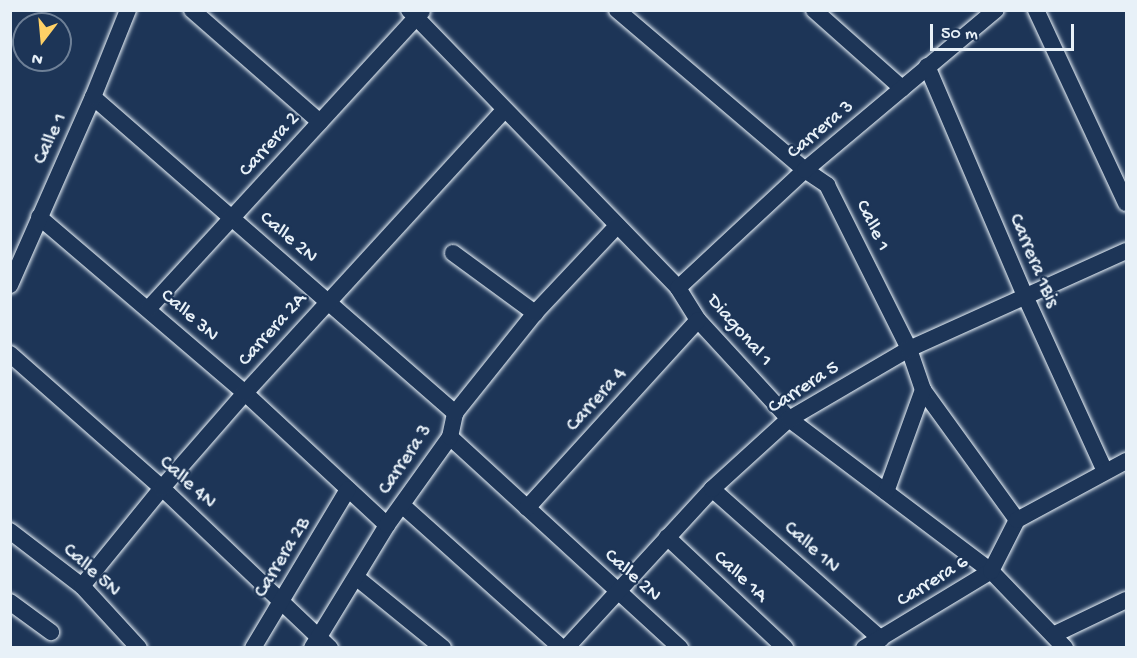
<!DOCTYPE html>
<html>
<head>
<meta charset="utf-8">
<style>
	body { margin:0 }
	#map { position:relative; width:1137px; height:658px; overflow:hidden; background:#1d3557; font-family:"Gochi Hand",sans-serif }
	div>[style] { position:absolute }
	.roads { filter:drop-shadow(0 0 2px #e8f1f8) drop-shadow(0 0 2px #e8f1f8) }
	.street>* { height:16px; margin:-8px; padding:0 8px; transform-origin:8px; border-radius:8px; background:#1d3557 }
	span { translate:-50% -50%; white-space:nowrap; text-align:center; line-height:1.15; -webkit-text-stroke:4.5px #1d3557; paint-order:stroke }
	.street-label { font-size:20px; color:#e8f1f8 }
	.frame { position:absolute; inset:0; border:12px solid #e8f1f8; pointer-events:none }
	.north { position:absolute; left:12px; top:12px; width:60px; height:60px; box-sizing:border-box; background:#1d3557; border:2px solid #6e8097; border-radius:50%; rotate:196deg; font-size:16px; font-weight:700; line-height:24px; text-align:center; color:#e8f1f8 }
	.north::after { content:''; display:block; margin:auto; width:21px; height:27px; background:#ffd166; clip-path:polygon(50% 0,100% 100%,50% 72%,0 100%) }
	.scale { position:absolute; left:930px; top:24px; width:144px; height:27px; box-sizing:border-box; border:3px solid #e8f1f8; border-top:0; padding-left:8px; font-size:18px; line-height:21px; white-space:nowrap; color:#e8f1f8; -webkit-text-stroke:4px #1d3557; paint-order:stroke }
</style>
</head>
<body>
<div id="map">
	<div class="roads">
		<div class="street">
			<div style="left:192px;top:10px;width:170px;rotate:41.2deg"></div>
			<div style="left:409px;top:10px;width:387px;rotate:45.9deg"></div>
			<div style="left:678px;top:288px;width:38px;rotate:58deg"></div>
			<div style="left:698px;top:320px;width:134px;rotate:47.4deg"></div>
			<div style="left:789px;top:419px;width:253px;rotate:37deg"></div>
			<div style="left:991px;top:571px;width:107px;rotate:46.1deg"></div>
			<div style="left:617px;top:10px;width:247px;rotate:40.4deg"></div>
			<div style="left:805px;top:170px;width:27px;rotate:34deg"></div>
			<div style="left:827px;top:185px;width:183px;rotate:63.4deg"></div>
			<div style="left:909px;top:349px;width:43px;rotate:71.1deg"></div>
			<div style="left:923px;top:390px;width:160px;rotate:54.1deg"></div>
			<div style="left:814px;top:10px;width:118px;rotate:41.6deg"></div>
			<div style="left:1036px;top:10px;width:213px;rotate:65deg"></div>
			<div style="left:927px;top:66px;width:252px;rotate:66.9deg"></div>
			<div style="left:1026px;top:298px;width:190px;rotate:65.5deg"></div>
			<div style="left:93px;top:97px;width:481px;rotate:41.1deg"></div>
			<div style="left:39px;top:217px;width:271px;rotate:40.5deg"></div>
			<div style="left:245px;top:393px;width:194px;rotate:42.9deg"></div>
			<div style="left:453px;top:253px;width:102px;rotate:36.2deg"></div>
			<div style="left:10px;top:285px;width:206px;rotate:-66.2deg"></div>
			<div style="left:93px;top:97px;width:94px;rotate:-68.1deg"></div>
			<div style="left:678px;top:288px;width:173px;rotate:-42.9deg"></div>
			<div style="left:805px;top:170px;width:249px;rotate:-40deg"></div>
			<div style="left:149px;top:308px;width:403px;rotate:-47.4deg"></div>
			<div style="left:10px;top:354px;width:203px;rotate:41.4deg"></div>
			<div style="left:162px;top:488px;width:232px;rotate:43.6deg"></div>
			<div style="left:450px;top:437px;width:312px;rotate:42.5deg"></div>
			<div style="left:712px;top:489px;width:226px;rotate:41.6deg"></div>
			<div style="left:886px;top:492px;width:109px;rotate:-70.1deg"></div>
			<div style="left:402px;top:505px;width:215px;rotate:41.8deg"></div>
			<div style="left:527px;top:508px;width:254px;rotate:-47.7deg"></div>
			<div style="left:10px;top:531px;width:91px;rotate:37.4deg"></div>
			<div style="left:82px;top:586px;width:84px;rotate:47.4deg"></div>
			<div style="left:667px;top:537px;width:162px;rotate:43.2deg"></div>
			<div style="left:357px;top:578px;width:111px;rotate:39.1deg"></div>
			<div style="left:82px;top:586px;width:127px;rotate:-50.8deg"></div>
			<div style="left:162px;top:488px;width:126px;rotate:-48.9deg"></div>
			<div style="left:245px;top:393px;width:384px;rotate:-47.5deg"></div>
			<div style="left:10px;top:602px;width:51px;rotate:36.2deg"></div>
			<div style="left:1053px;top:635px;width:81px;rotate:-25.6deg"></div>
			<div style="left:253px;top:648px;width:185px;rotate:-59.1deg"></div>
			<div style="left:312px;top:648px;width:144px;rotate:-58.6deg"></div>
			<div style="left:387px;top:525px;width:108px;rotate:-54.4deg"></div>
			<div style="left:450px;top:437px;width:25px;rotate:-78deg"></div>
			<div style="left:455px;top:413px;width:128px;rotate:-51.3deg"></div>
			<div style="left:535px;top:313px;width:120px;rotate:-46.7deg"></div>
			<div style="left:566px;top:648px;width:216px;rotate:-47.4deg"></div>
			<div style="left:712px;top:489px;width:104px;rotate:-42.3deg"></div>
			<div style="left:789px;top:419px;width:139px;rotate:-30.3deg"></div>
			<div style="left:909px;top:349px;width:238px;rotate:-24.3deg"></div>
			<div style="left:864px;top:648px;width:149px;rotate:-31.2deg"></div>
			<div style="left:991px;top:571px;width:57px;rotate:-63deg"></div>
			<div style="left:1017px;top:520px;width:124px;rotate:-28.4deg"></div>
		</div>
	</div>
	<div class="street-label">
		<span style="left:821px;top:130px;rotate:-40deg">Carrera 3</span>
		<span style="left:51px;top:139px;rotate:-65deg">Calle 1</span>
		<span style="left:270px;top:145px;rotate:-48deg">Carrera 2</span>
		<span style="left:872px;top:226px;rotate:64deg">Calle 1</span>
		<span style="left:288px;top:238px;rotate:40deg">Calle 2N</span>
		<span style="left:1033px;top:261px;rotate:67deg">Carrera 1Bis</span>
		<span style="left:189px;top:316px;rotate:41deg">Calle 3N</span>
		<span style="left:273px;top:330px;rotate:-48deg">Carrera 2A</span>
		<span style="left:739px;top:331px;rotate:49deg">Diagonal 1</span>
		<span style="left:804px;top:388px;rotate:-33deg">Carrera 5</span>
		<span style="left:597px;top:400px;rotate:-48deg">Carrera 4</span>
		<span style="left:406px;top:460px;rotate:-56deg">Carrera 3</span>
		<span style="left:187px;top:483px;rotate:42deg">Calle 4N</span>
		<span style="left:811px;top:548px;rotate:42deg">Calle 1N</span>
		<span style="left:283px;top:558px;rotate:-59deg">Carrera 2B</span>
		<span style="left:91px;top:571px;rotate:42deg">Calle 5N</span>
		<span style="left:632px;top:576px;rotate:42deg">Calle 2N</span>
		<span style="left:740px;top:577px;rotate:43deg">Calle 1A</span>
		<span style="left:933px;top:582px;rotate:-32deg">Carrera 6</span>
	</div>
	<div class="frame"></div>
	<div class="north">N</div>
	<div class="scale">50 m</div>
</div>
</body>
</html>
